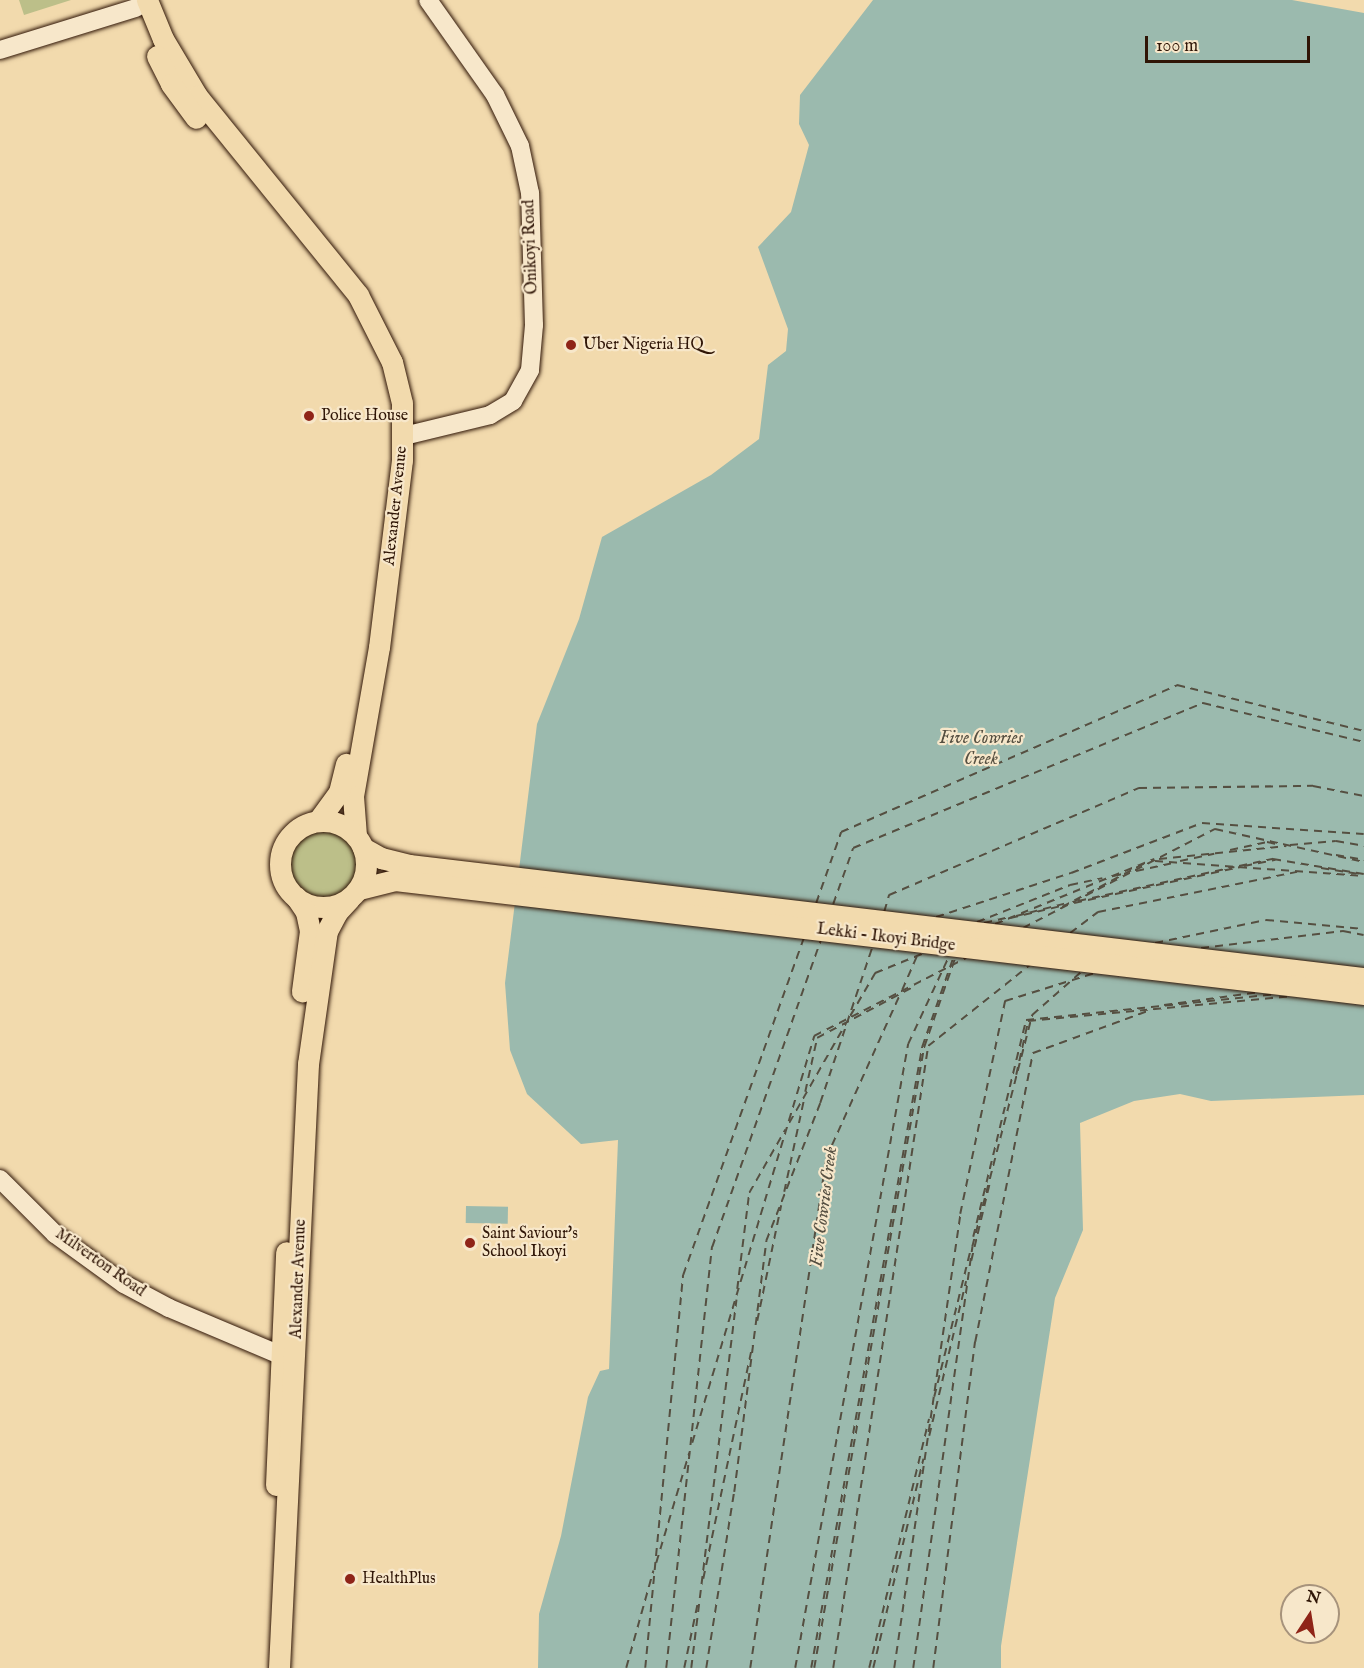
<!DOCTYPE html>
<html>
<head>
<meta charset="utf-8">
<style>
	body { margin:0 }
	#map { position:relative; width:1364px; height:1668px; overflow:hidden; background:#f2daad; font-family:"IM FELL English",serif }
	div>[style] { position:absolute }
	.green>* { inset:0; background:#bcbf89 }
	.round { border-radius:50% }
	.water>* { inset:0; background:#9bbaae; transform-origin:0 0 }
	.ferry>* { height:1.5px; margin-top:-0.75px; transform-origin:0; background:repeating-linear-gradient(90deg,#554f41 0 8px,transparent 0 14px) }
	.roads { filter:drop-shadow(0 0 2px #2f1506) drop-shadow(0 0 2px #2f1506) }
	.secondary>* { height:18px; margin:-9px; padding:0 9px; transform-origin:9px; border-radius:9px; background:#f7e7ca }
	.primary>* { height:21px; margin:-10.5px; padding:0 10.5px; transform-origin:10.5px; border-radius:10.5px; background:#f2daad }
	.primary>.ring { margin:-10.5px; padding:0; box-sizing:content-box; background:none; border:21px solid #f2daad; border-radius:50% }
	.dots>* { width:16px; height:16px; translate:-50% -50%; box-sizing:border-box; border:3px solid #f7e7ca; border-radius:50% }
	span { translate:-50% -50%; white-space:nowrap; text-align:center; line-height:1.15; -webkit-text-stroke:4.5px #f7e7ca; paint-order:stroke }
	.street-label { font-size:16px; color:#2f1506 }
	.poi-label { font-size:16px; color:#2f1506 }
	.left { translate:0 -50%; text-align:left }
	.water-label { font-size:18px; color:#554f41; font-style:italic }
	.north { position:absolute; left:1280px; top:1584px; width:60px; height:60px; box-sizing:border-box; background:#f7e7ca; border:2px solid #a7937c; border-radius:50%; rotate:12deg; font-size:16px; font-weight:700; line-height:24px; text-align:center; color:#2f1506 }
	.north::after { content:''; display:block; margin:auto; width:21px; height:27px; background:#8f2418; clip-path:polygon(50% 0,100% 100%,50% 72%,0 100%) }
	.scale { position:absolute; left:1145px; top:36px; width:165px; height:27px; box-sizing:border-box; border:3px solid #2f1506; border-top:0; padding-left:8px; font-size:18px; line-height:21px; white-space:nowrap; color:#2f1506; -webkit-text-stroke:4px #f7e7ca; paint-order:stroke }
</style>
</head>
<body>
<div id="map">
	<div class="green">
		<div style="clip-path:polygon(19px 0,71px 0,24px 15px)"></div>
		<div class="round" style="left:289px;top:830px;width:68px;height:68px"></div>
	</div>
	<div class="water">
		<div style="clip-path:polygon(873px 0,1292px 0,1364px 13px,1364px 1095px,1211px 1101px,1180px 1094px,1134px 1101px,1080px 1123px,1083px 1230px,1055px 1298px,1001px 1646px,1001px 1668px,538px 1668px,539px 1614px,561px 1536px,588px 1397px,600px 1371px,609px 1369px,618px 1140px,581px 1144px,527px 1094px,510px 1050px,505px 983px,537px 724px,579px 619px,602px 537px,711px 475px,759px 439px,768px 365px,786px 351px,788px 329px,758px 247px,791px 212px,809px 145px,799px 124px,800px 95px)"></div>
		<div style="left:466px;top:1206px;width:42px;height:17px;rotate:1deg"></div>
	</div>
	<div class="ferry">
		<div style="left:1290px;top:845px;width:46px;rotate:-5deg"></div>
		<div style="left:1336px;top:841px;width:28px;rotate:10deg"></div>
		<div style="left:1230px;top:850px;width:38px;rotate:-12deg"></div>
		<div style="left:1267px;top:842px;width:14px;rotate:12deg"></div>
		<div style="left:1336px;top:855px;width:28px;rotate:10deg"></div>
		<div style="left:1159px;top:859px;width:128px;rotate:-5.8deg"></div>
		<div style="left:1155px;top:861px;width:210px;rotate:4.1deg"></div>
		<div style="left:1180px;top:861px;width:35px;rotate:-12deg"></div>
		<div style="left:1239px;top:866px;width:35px;rotate:-12deg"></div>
		<div style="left:1273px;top:859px;width:92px;rotate:9.4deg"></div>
		<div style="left:1244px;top:866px;width:32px;rotate:-11deg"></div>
		<div style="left:1321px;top:868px;width:37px;rotate:9deg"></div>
		<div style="left:1136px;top:871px;width:38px;rotate:-12deg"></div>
		<div style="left:1113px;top:876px;width:10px;rotate:-11deg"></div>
		<div style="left:1078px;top:901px;width:160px;rotate:-12.3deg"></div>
		<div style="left:816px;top:903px;width:75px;rotate:-70.6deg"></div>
		<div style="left:841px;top:832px;width:367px;rotate:-23.6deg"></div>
		<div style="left:1177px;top:685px;width:193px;rotate:13.8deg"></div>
		<div style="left:1074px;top:903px;width:170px;rotate:-12.2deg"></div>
		<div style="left:833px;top:904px;width:59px;rotate:-70.3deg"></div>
		<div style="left:853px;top:848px;width:379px;rotate:-22.5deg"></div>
		<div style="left:1203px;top:703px;width:166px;rotate:13.6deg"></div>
		<div style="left:1062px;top:907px;width:94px;rotate:-27.9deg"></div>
		<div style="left:884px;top:912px;width:18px;rotate:-74deg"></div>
		<div style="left:889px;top:895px;width:272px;rotate:-23.2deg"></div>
		<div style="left:1139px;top:788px;width:174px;rotate:-0.7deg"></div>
		<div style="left:1313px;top:786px;width:52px;rotate:11.1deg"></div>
		<div style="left:1016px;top:916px;width:53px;rotate:-14.3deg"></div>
		<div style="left:936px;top:917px;width:142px;rotate:-18.1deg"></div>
		<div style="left:1071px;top:873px;width:140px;rotate:-20.9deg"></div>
		<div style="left:1202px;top:823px;width:162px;rotate:3.9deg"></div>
		<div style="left:1010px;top:918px;width:52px;rotate:-13.2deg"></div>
		<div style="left:977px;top:922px;width:100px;rotate:-21.7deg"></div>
		<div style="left:1070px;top:885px;width:33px;rotate:-12deg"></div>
		<div style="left:984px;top:923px;width:23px;rotate:-13deg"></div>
		<div style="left:995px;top:924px;width:172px;rotate:-22.2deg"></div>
		<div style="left:1023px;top:928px;width:216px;rotate:-27.3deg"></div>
		<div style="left:1215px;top:829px;width:153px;rotate:12.5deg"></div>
		<div style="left:1070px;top:933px;width:35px;rotate:-37deg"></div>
		<div style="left:1098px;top:912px;width:203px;rotate:-11.4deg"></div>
		<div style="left:1155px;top:943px;width:113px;rotate:-11.7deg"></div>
		<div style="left:1266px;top:920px;width:98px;rotate:5.2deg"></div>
		<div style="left:1201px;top:948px;width:143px;rotate:-6.8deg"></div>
		<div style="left:1343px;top:931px;width:21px;rotate:11deg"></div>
		<div style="left:902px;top:990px;width:43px;rotate:-66.4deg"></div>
		<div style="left:1164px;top:1005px;width:97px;rotate:-7.7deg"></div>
		<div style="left:850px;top:1016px;width:50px;rotate:-59.8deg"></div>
		<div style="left:875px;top:973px;width:53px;rotate:-22.2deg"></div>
		<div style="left:1016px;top:1075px;width:55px;rotate:-77.5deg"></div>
		<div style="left:1028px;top:1021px;width:264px;rotate:-5.4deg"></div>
		<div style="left:805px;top:1092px;width:55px;rotate:-77.5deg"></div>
		<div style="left:817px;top:1038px;width:111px;rotate:-28deg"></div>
		<div style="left:789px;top:1123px;width:115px;rotate:-60.3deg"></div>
		<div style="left:784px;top:1192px;width:95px;rotate:-77.9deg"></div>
		<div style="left:973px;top:1237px;width:223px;rotate:-76.3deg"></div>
		<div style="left:1026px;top:1020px;width:252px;rotate:-5.9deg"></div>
		<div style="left:971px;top:1261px;width:82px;rotate:-76.6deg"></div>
		<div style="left:737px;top:1289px;width:97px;rotate:-82.9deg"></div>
		<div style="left:749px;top:1193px;width:73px;rotate:-60.3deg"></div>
		<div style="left:757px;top:1321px;width:118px;rotate:-78.3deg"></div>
		<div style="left:934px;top:1397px;width:154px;rotate:-76.1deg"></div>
		<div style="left:929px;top:1436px;width:159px;rotate:-76.6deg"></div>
		<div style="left:692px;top:1443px;width:425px;rotate:-73.3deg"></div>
		<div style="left:814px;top:1036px;width:171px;rotate:-27.2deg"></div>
		<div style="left:656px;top:1563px;width:115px;rotate:-73.3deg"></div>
		<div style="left:703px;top:1579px;width:238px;rotate:-78.1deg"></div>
		<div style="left:626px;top:1668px;width:101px;rotate:-74.4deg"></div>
		<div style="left:645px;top:1668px;width:395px;rotate:-84.5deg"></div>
		<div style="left:683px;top:1275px;width:357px;rotate:-70.3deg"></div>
		<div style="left:666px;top:1668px;width:424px;rotate:-83.8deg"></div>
		<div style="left:712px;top:1247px;width:326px;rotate:-70.5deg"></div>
		<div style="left:684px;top:1668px;width:68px;rotate:-78.2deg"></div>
		<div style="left:691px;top:1668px;width:371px;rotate:-83deg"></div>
		<div style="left:706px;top:1668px;width:178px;rotate:-81deg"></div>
		<div style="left:734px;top:1492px;width:253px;rotate:-82.7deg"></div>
		<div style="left:766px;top:1241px;width:148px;rotate:-68.6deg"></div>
		<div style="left:820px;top:1103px;width:167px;rotate:-71.5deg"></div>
		<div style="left:750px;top:1668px;width:516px;rotate:-81.52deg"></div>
		<div style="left:826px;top:1158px;width:180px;rotate:-65.7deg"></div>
		<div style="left:795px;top:1668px;width:634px;rotate:-79.74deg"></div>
		<div style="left:908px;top:1044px;width:97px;rotate:-65deg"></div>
		<div style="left:811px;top:1668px;width:631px;rotate:-79.87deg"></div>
		<div style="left:922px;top:1047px;width:97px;rotate:-70.8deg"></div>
		<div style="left:814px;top:1668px;width:631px;rotate:-79.96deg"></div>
		<div style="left:924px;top:1047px;width:97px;rotate:-70.8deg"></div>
		<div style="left:833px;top:1668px;width:629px;rotate:-81.32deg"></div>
		<div style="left:928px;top:1046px;width:132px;rotate:-38.5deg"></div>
		<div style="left:869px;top:1668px;width:256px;rotate:-76.5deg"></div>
		<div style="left:873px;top:1668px;width:215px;rotate:-76.5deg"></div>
		<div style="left:894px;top:1668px;width:459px;rotate:-81.7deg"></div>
		<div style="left:960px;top:1214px;width:218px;rotate:-78.1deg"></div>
		<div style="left:1005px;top:1001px;width:94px;rotate:-17.3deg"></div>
		<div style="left:913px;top:1668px;width:425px;rotate:-82deg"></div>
		<div style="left:972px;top:1247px;width:240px;rotate:-75.5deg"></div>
		<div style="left:1032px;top:1015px;width:67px;rotate:-41.3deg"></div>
		<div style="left:933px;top:1668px;width:329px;rotate:-82.7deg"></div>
		<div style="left:975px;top:1342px;width:295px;rotate:-78.7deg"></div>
		<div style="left:1033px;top:1053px;width:122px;rotate:-20.1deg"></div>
	</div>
	<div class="roads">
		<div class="secondary">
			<div style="left:0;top:50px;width:142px;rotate:-17.2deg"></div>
			<div style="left:404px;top:436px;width:89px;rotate:-13.7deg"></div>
			<div style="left:490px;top:415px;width:27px;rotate:-31deg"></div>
			<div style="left:513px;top:401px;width:35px;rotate:-61deg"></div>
			<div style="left:530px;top:370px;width:45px;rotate:-84.9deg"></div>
			<div style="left:534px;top:325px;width:132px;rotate:-91.7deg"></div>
			<div style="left:530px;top:193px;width:48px;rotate:-102deg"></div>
			<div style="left:520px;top:146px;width:57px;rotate:-116.1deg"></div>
			<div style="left:495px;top:95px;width:116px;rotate:-125.2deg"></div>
			<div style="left:0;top:1179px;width:78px;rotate:45deg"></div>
			<div style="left:55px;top:1234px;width:85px;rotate:35.9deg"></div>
			<div style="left:124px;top:1284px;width:51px;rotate:28.1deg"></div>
			<div style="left:169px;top:1308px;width:121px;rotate:22.9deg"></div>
		</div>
		<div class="primary">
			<div style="left:147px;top:0;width:42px;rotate:67.7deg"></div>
			<div style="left:163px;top:39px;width:66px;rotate:59.2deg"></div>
			<div style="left:197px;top:96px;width:256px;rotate:51deg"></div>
			<div style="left:358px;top:295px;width:75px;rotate:63.1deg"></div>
			<div style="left:392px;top:362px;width:42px;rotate:76.3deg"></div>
			<div style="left:402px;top:403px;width:57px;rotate:90deg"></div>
			<div style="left:402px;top:460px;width:188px;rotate:97deg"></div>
			<div style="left:379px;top:647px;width:151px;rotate:99.9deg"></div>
			<div style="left:353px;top:796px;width:40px;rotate:85.7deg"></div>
			<div style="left:157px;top:56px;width:31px;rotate:63deg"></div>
			<div style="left:171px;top:84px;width:42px;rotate:53.7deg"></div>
			<div style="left:318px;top:821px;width:36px;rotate:-54deg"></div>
			<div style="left:339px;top:792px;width:29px;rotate:-76deg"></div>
			<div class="ring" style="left:280px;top:821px;width:65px;height:65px"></div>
			<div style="left:363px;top:848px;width:21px;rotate:29deg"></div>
			<div style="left:381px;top:858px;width:29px;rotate:14deg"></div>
			<div style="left:409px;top:865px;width:962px;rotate:6.75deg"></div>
			<div style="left:359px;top:889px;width:37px;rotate:-14deg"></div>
			<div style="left:395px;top:880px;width:976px;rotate:6.71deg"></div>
			<div style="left:296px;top:897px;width:18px;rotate:56deg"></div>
			<div style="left:306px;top:912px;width:19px;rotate:78deg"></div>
			<div style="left:310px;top:931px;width:61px;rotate:97.6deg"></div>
			<div style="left:276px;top:1485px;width:233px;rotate:-87.5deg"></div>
			<div style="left:279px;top:1668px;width:605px;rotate:-87.25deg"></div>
			<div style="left:308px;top:1064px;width:134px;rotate:-81.9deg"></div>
			<div style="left:327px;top:931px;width:21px;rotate:-62deg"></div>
			<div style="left:337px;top:912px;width:18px;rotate:-47deg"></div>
		</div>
	</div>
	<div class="dots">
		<div style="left:571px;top:345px;background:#8f2418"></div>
		<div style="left:309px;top:416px;background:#8f2418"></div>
		<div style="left:470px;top:1243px;background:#8f2418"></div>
		<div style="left:350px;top:1579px;background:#8f2418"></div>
	</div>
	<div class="street-label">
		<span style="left:531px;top:247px;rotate:-92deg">Onikoyi Road</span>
		<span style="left:396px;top:506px;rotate:-84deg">Alexander Avenue</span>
		<span style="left:886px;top:938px;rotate:7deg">Lekki - Ikoyi Bridge</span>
		<span style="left:100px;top:1263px;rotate:35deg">Milverton Road</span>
		<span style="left:299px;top:1279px;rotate:-88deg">Alexander Avenue</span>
	</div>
	<div class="poi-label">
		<span class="left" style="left:583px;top:345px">Uber Nigeria HQ</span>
		<span class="left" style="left:321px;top:416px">Police House</span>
		<span class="left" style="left:482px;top:1243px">Saint Saviour's<br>School Ikoyi</span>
		<span class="left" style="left:362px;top:1579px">HealthPlus</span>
	</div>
	<div class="water-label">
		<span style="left:981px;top:750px">Five Cowries<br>Creek</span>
		<span style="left:825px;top:1207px;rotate:-83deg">Five Cowries Creek</span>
	</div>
	<div class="north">N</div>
	<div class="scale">100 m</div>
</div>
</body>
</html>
